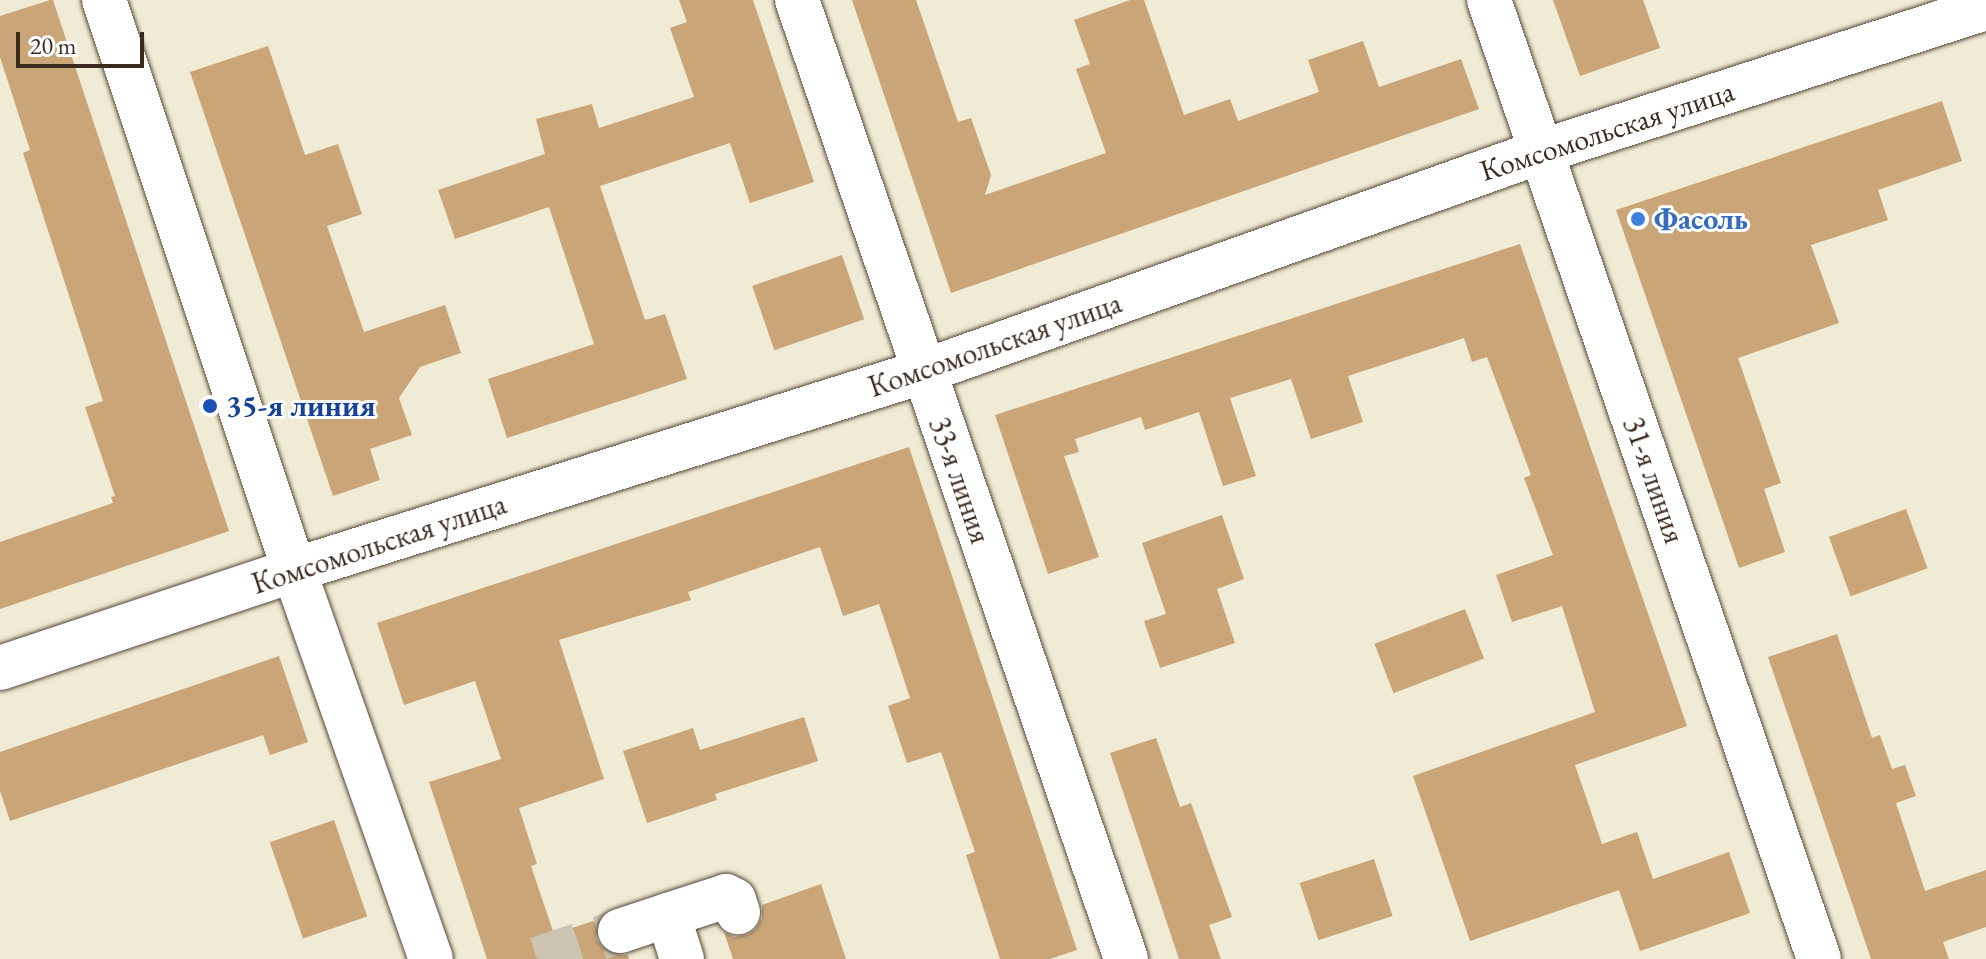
<!DOCTYPE html>
<html>
<head>
<meta charset="utf-8">
<style>
	body { margin:0 }
	#map { position:relative; width:1986px; height:959px; overflow:hidden; background:#f0ebd4; font-family:"EB Garamond",serif }
	div>[style] { position:absolute }
	.building>* { inset:0; background:#c9a578; transform-origin:0 0 }
	.minor-tunnel>* { height:44px; margin-top:-22px; transform-origin:0; background:repeating-linear-gradient(90deg,#ccc4b0 0 44px,transparent 0 66px) }
	.roads { filter:drop-shadow(0 0 2px #564739) drop-shadow(0 0 2px #564739) }
	.minor>* { height:44px; margin:-22px; padding:0 22px; transform-origin:22px; border-radius:22px; background:#fff }
	.dots>* { width:22px; height:22px; translate:-50% -50%; box-sizing:border-box; border:4px solid #fff; border-radius:50% }
	span { translate:-50% -50%; white-space:nowrap; text-align:center; line-height:1.15; -webkit-text-stroke:6px #fff; paint-order:stroke }
	.street-label { font-size:30px; color:#3b2a1e }
	.shop-label { font-size:30px; color:#366cbe; font-weight:700 }
	.left { translate:0 -50%; text-align:left }
	.transit-label { font-size:30px; color:#164399; font-weight:700 }
	.scale { position:absolute; left:16px; top:32px; width:128px; height:36px; box-sizing:border-box; border:4px solid #3b2a1e; border-top:0; padding-left:10px; font-size:24px; line-height:28px; white-space:nowrap; color:#3b2a1e; -webkit-text-stroke:6px #fff; paint-order:stroke }
</style>
</head>
<body>
<div id="map">
	<div class="building">
		<div style="clip-path:polygon(50px 0,53px 0,229px 531px,0 609px,0 542px,113px 503px,111px 497px,115px 496px,85px 407px,103px 401px,23px 153px,30px 150px,0 57px,0 16px)"></div>
		<div style="clip-path:polygon(679px 0,753px 0,814px 182px,750px 203px,730px 143px,600px 186px,645px 320px,665px 314px,687px 379px,507px 438px,488px 379px,594px 344px,549px 207px,455px 239px,438px 190px,545px 154px,536px 119px,592px 104px,599px 128px,694px 97px,670px 28px,687px 22px)"></div>
		<div style="clip-path:polygon(852px 0,916px 0,958px 122px,971px 118px,991px 175px,985px 195px,1106px 153px,1076px 69px,1090px 64px,1074px 20px,1130px 0,1144px 0,1184px 115px,1230px 99px,1238px 121px,1319px 92px,1308px 60px,1363px 41px,1379px 87px,1461px 59px,1479px 109px,951px 293px)"></div>
		<div style="clip-path:polygon(1553px 0,1643px 0,1660px 48px,1580px 76px)"></div>
		<div style="clip-path:polygon(268px 46px,305px 155px,338px 144px,362px 214px,327px 226px,364px 332px,445px 305px,461px 353px,420px 367px,399px 398px,412px 435px,370px 449px,380px 480px,333px 496px,190px 72px)"></div>
		<div style="clip-path:polygon(1942px 101px,1962px 161px,1878px 190px,1888px 220px,1811px 245px,1839px 323px,1738px 358px,1781px 483px,1764px 489px,1785px 552px,1739px 568px,1616px 210px)"></div>
		<div style="clip-path:polygon(1520px 244px,1687px 726px,1575px 765px,1602px 844px,1637px 832px,1653px 879px,1729px 852px,1750px 913px,1640px 951px,1619px 890px,1470px 941px,1413px 776px,1595px 712px,1562px 606px,1512px 622px,1496px 575px,1553px 555px,1524px 478px,1531px 475px,1487px 357px,1472px 362px,1464px 338px,1348px 376px,1363px 422px,1311px 439px,1291px 379px,1230px 398px,1256px 476px,1223px 486px,1199px 412px,1145px 430px,1141px 417px,1075px 439px,1079px 452px,1064px 456px,1099px 557px,1048px 574px,995px 415px)"></div>
		<div style="left:842px;top:255px;width:68px;height:95px;rotate:71deg"></div>
		<div style="clip-path:polygon(909px 447px,1077px 950px,1050px 959px,1000px 959px,966px 855px,975px 852px,941px 752px,907px 763px,888px 706px,910px 698px,879px 604px,843px 616px,820px 547px,688px 592px,691px 600px,559px 640px,604px 779px,519px 808px,537px 864px,531px 866px,554px 934px,599px 919px,596px 938px,603px 949px,614px 955px,628px 955px,629px 959px,487px 959px,429px 782px,501px 759px,475px 681px,404px 705px,377px 623px)"></div>
		<div style="left:1906px;top:509px;width:63px;height:82px;rotate:70deg"></div>
		<div style="clip-path:polygon(1222px 515px,1244px 579px,1217px 589px,1235px 643px,1160px 668px,1144px 621px,1166px 614px,1142px 543px)"></div>
		<div style="left:1465px;top:609px;width:53px;height:97px;rotate:69deg"></div>
		<div style="clip-path:polygon(1837px 634px,1872px 738px,1880px 735px,1892px 769px,1905px 765px,1916px 796px,1896px 803px,1925px 891px,1986px 870px,1986px 927px,1943px 942px,1949px 959px,1871px 959px,1768px 657px)"></div>
		<div style="clip-path:polygon(279px 656px,308px 742px,270px 755px,263px 735px,10px 821px,0 791px,0 752px)"></div>
		<div style="clip-path:polygon(804px 717px,818px 761px,715px 794px,717px 800px,647px 823px,623px 751px,693px 728px,700px 750px)"></div>
		<div style="clip-path:polygon(1156px 738px,1180px 807px,1191px 803px,1232px 917px,1209px 925px,1221px 959px,1179px 959px,1110px 753px)"></div>
		<div style="left:334px;top:820px;width:102px;height:68px;rotate:71deg"></div>
		<div style="left:1374px;top:859px;width:60px;height:78px;rotate:72deg"></div>
		<div style="clip-path:polygon(821px 884px,846px 959px,733px 959px,724px 932px,734px 937px,747px 935px,756px 929px,762px 918px,762px 905px)"></div>
	</div>
	<div class="minor-tunnel">
		<div style="left:537px;top:959px;width:88px;rotate:-18.6deg"></div>
	</div>
	<div class="roads">
		<div class="minor">
			<div style="left:104px;top:0;width:601px;rotate:71.57deg"></div>
			<div style="left:294px;top:570px;width:412px;rotate:70.6deg"></div>
			<div style="left:797px;top:0;width:1014px;rotate:71.06deg"></div>
			<div style="left:1489px;top:0;width:1014px;rotate:71.01deg"></div>
			<div style="left:0;top:668px;width:310px;rotate:-18.4deg"></div>
			<div style="left:294px;top:570px;width:658px;rotate:-17.5deg"></div>
			<div style="left:922px;top:372px;width:656px;rotate:-19.6deg"></div>
			<div style="left:1540px;top:152px;width:469px;rotate:-17.9deg"></div>
			<div style="left:668px;top:915px;width:61px;rotate:-18.1deg"></div>
			<div style="left:726px;top:896px;width:9px;rotate:27deg"></div>
			<div style="left:734px;top:900px;width:13px;rotate:72deg"></div>
			<div style="left:620px;top:931px;width:51px;rotate:-18.4deg"></div>
			<div style="left:668px;top:915px;width:46px;rotate:72.3deg"></div>
		</div>
	</div>
	<div class="dots">
		<div style="left:1638px;top:219px;background:#3f7fe0"></div>
		<div style="left:210px;top:406px;background:#1a4fb4"></div>
	</div>
	<div class="street-label">
		<span style="left:1607px;top:131px;rotate:-18deg">Комсомольская улица</span>
		<span style="left:995px;top:345px;rotate:-19deg">Комсомольская улица</span>
		<span style="left:960px;top:480px;rotate:71deg">33-я линия</span>
		<span style="left:1654px;top:480px;rotate:71deg">31-я линия</span>
		<span style="left:379px;top:544px;rotate:-18deg">Комсомольская улица</span>
	</div>
	<div class="shop-label">
		<span class="left" style="left:1654px;top:219px">Фасоль</span>
	</div>
	<div class="transit-label">
		<span class="left" style="left:226px;top:406px">35-я линия</span>
	</div>
	<div class="scale">20 m</div>
</div>
</body>
</html>
